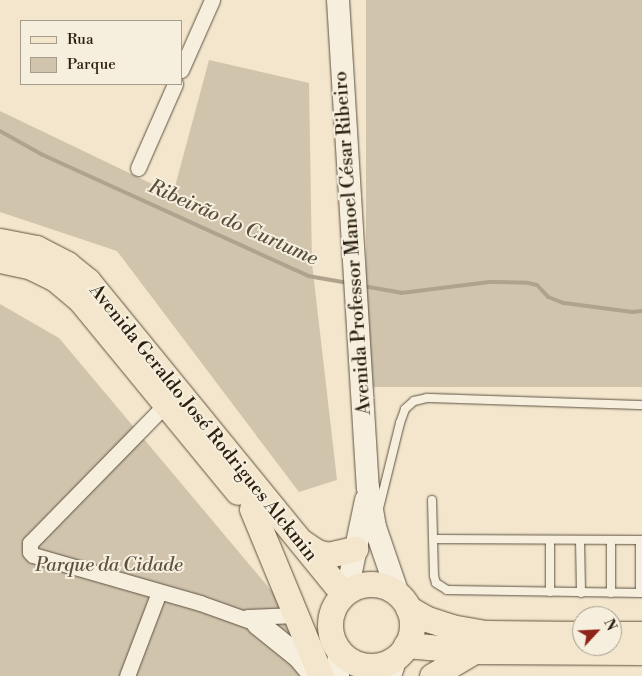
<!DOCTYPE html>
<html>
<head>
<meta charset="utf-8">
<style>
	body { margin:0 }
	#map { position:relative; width:642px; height:676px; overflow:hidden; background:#f3e6cd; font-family:"Libre Bodoni",serif }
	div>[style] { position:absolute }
	.green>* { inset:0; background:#d1c4ad; transform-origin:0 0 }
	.stream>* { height:4px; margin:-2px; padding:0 2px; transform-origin:2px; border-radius:2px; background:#afa38d }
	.roads { filter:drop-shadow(0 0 1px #5e5240) drop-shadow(0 0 1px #5e5240) }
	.lane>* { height:8px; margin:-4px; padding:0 4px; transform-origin:4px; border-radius:4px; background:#f7efde }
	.street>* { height:15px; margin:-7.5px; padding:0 7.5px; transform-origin:7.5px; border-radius:7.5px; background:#f7efde }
	.secondary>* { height:22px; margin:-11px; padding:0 11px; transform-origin:11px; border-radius:11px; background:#f7efde }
	.primary>* { height:25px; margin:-12.5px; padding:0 12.5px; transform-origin:12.5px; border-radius:12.5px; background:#f3e6cd }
	.primary>.ring { margin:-12.5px; padding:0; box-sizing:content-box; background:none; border:25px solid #f3e6cd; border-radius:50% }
	span { translate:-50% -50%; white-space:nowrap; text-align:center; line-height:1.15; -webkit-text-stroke:4px #f7efde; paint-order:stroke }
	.street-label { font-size:19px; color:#2c2011 }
	.park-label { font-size:19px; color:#5e5140; font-style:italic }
	.water-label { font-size:20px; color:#5a4e3c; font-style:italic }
	.legend { position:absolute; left:20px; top:20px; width:162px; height:65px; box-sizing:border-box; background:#f7efde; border:1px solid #a69c8c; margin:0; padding:6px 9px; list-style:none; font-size:15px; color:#2c2011 }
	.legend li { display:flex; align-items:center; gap:10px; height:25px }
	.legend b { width:25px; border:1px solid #a69c8c }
	.north { position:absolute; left:572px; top:606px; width:50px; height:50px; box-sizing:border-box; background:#f7efde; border:1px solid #a69c8c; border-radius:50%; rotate:65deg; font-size:14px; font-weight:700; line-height:20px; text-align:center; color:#2c2011 }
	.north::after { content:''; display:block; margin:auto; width:18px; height:22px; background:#8f2418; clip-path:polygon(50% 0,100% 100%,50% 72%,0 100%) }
</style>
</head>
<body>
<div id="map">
	<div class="green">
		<div style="left:366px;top:0;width:276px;height:387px"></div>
		<div style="clip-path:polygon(209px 60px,309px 83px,312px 263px,337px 480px,299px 492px,117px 251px,0 212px,0 111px,173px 194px)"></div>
		<div style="clip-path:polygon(0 304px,59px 338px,275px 595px,310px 676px,0 676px)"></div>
	</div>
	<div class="stream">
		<div style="left:0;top:131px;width:49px;rotate:29.2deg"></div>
		<div style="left:43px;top:155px;width:291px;rotate:24.5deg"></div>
		<div style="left:308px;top:276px;width:41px;rotate:9.9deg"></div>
		<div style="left:363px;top:286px;width:39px;rotate:10deg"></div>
		<div style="left:401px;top:293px;width:89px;rotate:-7.1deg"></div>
		<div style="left:489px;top:282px;width:39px;rotate:1deg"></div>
		<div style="left:528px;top:283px;width:9px;rotate:13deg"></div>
		<div style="left:537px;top:285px;width:16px;rotate:47deg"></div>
		<div style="left:548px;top:297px;width:17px;rotate:21deg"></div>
		<div style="left:564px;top:303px;width:69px;rotate:7.5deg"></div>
		<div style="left:632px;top:312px;width:10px;rotate:-6deg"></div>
	</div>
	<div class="roads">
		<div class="lane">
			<div style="left:432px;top:500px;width:76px;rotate:88.5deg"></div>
			<div style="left:434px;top:576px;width:7px;rotate:74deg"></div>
			<div style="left:436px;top:583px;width:13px;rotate:32deg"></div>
			<div style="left:447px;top:590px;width:195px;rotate:0.9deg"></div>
			<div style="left:379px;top:508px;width:88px;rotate:-76.1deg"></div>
			<div style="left:400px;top:423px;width:15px;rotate:-70deg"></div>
			<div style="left:405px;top:409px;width:12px;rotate:-42deg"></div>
			<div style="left:414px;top:401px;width:13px;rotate:-13deg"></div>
			<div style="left:427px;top:398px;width:215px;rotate:1.9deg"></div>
			<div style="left:433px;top:539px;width:209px;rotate:0.3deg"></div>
			<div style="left:580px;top:540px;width:53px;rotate:88.9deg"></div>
			<div style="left:611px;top:540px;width:53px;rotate:90deg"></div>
			<div style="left:640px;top:540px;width:53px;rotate:90deg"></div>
			<div style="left:550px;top:592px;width:52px;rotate:-90deg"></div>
		</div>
		<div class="street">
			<div style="left:181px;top:70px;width:77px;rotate:-66.1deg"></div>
			<div style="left:138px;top:168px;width:92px;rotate:-66.2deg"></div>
			<div style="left:165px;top:405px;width:193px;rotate:134.4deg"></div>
			<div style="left:30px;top:543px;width:9px;rotate:90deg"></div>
			<div style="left:30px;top:552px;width:4px;rotate:45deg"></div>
			<div style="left:33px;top:555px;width:174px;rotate:16deg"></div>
			<div style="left:200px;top:603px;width:71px;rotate:19.7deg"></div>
			<div style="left:247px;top:617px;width:50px;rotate:-2.3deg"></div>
			<div style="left:127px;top:676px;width:90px;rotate:-69.1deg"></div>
		</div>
		<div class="secondary">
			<div style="left:338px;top:0;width:488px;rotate:86.5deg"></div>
			<div style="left:368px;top:487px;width:41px;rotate:80.1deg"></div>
			<div style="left:375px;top:527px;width:71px;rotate:71.1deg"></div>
			<div style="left:347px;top:591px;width:93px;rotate:-78.2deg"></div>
			<div style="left:258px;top:624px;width:53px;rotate:38.8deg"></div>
			<div style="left:299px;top:657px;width:25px;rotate:50deg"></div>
			<div style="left:338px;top:676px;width:25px;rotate:-88deg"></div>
			<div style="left:390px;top:676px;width:20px;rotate:-72deg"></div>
		</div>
		<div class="primary">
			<div style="left:0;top:241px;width:37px;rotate:11deg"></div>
			<div style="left:36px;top:248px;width:35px;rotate:27deg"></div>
			<div style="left:67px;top:264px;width:27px;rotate:39deg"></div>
			<div style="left:88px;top:281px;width:404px;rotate:50.8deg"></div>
			<div style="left:0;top:260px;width:30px;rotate:12deg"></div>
			<div style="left:29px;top:266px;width:28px;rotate:26deg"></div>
			<div style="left:54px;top:278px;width:35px;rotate:40deg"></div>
			<div style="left:81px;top:301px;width:247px;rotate:50.6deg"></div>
			<div style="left:252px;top:509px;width:181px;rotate:67.6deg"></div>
			<div style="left:302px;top:542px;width:18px;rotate:34deg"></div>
			<div style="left:317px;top:552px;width:11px;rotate:15deg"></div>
			<div style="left:328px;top:555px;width:28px;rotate:-13deg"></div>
			<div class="ring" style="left:330px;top:584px;width:57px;height:57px"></div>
			<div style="left:408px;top:608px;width:22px;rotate:30deg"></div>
			<div style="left:427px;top:619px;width:25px;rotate:18deg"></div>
			<div style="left:451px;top:627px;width:36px;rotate:10deg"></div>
			<div style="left:486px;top:633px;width:96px;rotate:0.6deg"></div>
			<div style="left:612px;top:634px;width:30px"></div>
			<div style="left:406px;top:645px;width:68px;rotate:5deg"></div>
			<div style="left:474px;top:651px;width:168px;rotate:0.3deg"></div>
			<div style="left:432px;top:676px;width:49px;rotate:-30.8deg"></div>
		</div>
	</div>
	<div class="street-label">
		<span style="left:353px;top:243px;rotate:-94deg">Avenida Professor Manoel César Ribeiro</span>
		<span style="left:203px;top:423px;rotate:51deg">Avenida Geraldo José Rodrigues Alckmin</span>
	</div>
	<div class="park-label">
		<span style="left:109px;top:566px">Parque da Cidade</span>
	</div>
	<div class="water-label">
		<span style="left:233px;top:223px;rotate:24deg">Ribeirão do Curtume</span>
	</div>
	<ul class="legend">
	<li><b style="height:6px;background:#f3e6cd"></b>Rua</li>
	<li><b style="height:14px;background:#d1c4ad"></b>Parque</li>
	</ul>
	<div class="north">N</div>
</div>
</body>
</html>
